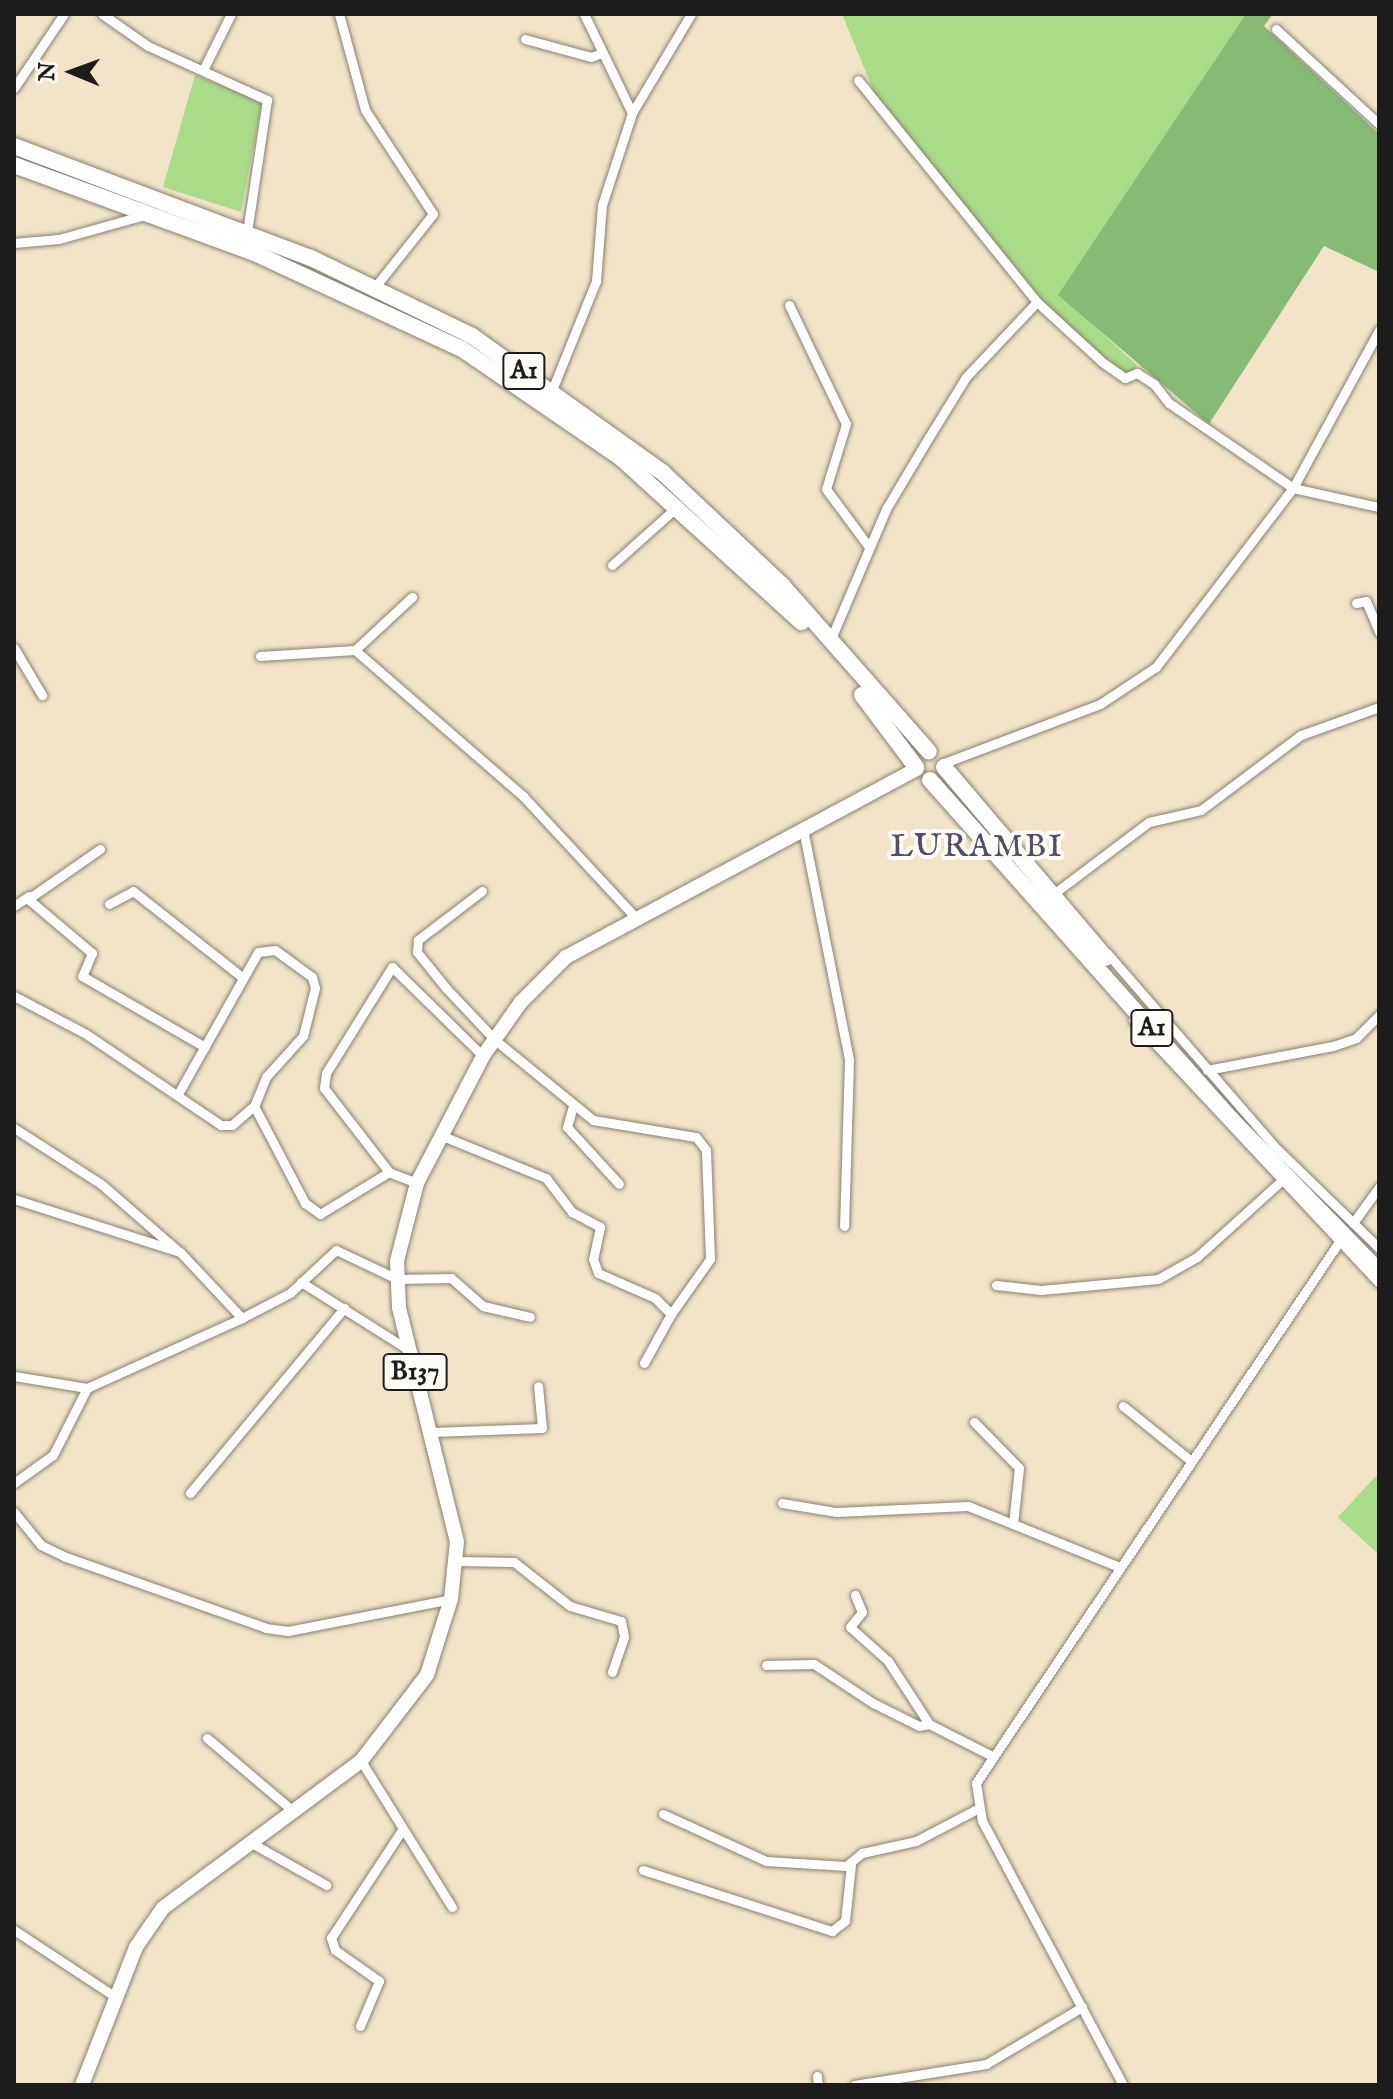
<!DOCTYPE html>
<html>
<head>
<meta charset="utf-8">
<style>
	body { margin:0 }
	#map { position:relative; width:1393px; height:2099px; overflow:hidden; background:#f2e4c8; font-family:"IM FELL English",serif }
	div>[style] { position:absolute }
	.green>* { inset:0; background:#aadb89 }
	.forest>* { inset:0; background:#87bb75 }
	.roads { filter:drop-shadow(0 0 2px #878072) drop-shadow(0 0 2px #878072) }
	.street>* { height:9px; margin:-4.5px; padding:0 4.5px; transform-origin:4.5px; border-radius:4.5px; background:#fff }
	.primary>* { height:14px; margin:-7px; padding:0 7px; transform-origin:7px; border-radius:7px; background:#fff }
	.highway>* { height:16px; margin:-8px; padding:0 8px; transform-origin:8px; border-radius:8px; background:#fff }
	span { translate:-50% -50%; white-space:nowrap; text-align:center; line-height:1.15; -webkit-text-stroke:8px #fdfcf7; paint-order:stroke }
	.shield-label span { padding:2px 6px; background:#fdfcf7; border:2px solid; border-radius:6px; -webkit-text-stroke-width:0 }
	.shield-label { font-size:26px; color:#1c1c1c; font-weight:700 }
	.quarter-label { font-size:32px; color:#524e65; letter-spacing:2px }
	.frame { position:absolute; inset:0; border:16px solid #1c1c1c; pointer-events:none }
	.north { position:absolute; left:32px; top:32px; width:80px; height:80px; -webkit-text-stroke:6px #fdfcf7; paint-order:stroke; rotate:271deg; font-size:22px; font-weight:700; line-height:32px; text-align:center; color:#1c1c1c }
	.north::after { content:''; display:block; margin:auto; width:28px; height:36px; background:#1c1c1c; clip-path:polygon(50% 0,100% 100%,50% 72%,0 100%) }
</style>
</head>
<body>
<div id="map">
	<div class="green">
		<div style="clip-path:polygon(842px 14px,1246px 15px,1059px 294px,1137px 365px,1127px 382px,1099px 367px,1036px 302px,881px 109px)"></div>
		<div style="clip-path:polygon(195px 75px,262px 102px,241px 212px,163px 187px)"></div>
		<div style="clip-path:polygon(1379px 1473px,1379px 1555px,1338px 1517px)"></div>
	</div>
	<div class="forest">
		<div style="clip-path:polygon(1246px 14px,1273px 14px,1264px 26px,1379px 134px,1379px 272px,1324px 246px,1209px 424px,1058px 295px)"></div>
	</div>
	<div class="roads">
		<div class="street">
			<div style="left:102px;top:14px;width:56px;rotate:34.8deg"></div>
			<div style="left:148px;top:46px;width:131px;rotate:24.4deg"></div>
			<div style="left:267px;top:100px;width:134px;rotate:98.6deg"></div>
			<div style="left:339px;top:14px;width:99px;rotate:74.8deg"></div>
			<div style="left:365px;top:110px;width:124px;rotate:56.8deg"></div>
			<div style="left:433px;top:214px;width:93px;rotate:128.5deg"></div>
			<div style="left:584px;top:14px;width:110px;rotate:64.1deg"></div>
			<div style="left:1276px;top:29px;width:140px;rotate:42.7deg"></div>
			<div style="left:525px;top:39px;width:68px;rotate:15.3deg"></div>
			<div style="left:591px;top:57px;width:12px;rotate:-20deg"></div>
			<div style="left:204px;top:68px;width:60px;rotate:-63.4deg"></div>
			<div style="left:14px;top:88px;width:89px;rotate:-56deg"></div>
			<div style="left:14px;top:243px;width:45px;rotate:-5.1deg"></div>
			<div style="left:59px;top:239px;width:92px;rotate:-15.7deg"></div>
			<div style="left:1037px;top:302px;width:88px;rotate:42.7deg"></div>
			<div style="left:1102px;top:362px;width:28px;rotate:35deg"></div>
			<div style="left:1125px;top:378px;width:13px;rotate:-23deg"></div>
			<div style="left:1137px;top:373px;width:20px;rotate:33deg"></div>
			<div style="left:1154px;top:384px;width:24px;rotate:52deg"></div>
			<div style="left:1169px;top:403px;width:150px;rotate:34.4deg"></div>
			<div style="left:1293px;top:488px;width:88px;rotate:12.5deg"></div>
			<div style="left:789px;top:305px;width:132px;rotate:64.4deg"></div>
			<div style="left:846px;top:424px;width:68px;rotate:107.1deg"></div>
			<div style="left:826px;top:489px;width:72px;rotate:53.4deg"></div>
			<div style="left:552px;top:390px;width:118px;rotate:-68deg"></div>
			<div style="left:596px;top:281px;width:76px;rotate:-85.5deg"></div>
			<div style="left:602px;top:205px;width:97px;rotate:-71.9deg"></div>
			<div style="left:632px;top:113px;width:115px;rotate:-59.2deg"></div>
			<div style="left:612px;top:565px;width:89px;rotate:-41.8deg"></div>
			<div style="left:1356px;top:603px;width:10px;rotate:-11deg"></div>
			<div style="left:1366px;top:601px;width:34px;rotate:67deg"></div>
			<div style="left:830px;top:641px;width:143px;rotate:-67deg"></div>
			<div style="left:886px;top:509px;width:84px;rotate:-59.2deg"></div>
			<div style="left:929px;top:437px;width:70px;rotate:-58.3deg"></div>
			<div style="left:966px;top:377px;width:103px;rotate:-46.6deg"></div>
			<div style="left:1037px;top:302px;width:285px;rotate:-128.9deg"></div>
			<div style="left:14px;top:648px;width:55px;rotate:59.2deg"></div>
			<div style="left:355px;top:650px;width:223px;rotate:41deg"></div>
			<div style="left:523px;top:796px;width:163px;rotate:47.2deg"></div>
			<div style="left:260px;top:656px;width:95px;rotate:-3.6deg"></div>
			<div style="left:355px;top:650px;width:78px;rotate:-42.9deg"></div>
			<div style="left:944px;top:763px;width:167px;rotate:-20.7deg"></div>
			<div style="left:1100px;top:704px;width:67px;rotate:-33.5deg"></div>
			<div style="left:1156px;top:667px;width:225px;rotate:-52.6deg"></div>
			<div style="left:1293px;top:488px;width:180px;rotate:-61.4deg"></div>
			<div style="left:803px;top:829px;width:236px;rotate:78.7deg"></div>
			<div style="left:849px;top:1060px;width:166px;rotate:91.7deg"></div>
			<div style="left:100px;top:849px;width:88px;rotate:145.2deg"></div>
			<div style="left:28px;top:899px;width:84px;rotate:40.2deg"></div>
			<div style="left:92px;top:953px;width:25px;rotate:113deg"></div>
			<div style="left:82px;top:976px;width:142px;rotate:30deg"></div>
			<div style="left:482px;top:891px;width:81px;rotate:142.6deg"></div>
			<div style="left:418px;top:940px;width:12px;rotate:95deg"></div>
			<div style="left:417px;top:952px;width:46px;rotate:51.1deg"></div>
			<div style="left:446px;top:988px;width:71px;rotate:46.7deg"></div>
			<div style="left:495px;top:1040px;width:127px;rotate:39.2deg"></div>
			<div style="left:593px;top:1120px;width:104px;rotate:9.4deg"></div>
			<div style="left:696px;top:1137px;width:16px;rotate:52deg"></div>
			<div style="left:706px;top:1150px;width:109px;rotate:87.9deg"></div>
			<div style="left:710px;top:1259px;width:67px;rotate:125.3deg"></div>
			<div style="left:1056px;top:892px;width:116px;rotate:-37deg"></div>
			<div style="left:1149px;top:822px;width:53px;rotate:-13deg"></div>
			<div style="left:1201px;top:810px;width:125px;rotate:-36.9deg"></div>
			<div style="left:1301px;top:735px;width:83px;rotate:-19.7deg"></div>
			<div style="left:109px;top:904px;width:27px;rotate:-28deg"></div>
			<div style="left:133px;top:891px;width:139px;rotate:38.3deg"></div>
			<div style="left:14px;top:906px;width:18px;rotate:-34deg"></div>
			<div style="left:1107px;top:953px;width:255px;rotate:49.1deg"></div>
			<div style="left:1274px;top:1146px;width:146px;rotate:44.2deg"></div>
			<div style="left:14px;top:996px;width:81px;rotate:27.8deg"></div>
			<div style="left:86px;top:1034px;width:163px;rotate:34deg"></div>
			<div style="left:221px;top:1125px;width:11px"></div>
			<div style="left:232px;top:1125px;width:29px;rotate:-41deg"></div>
			<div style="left:1133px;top:1020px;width:360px;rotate:46.9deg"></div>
			<div style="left:1207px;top:1070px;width:128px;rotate:-10.8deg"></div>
			<div style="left:1333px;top:1046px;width:24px;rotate:-19deg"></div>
			<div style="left:1356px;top:1038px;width:33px;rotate:-45deg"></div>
			<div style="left:178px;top:1094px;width:163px;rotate:-60.6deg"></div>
			<div style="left:258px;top:952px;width:17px;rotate:-7deg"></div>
			<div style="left:275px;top:950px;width:46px;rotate:36.1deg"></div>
			<div style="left:312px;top:977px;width:11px;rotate:75deg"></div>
			<div style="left:315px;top:988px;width:49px;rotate:104deg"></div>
			<div style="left:303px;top:1036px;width:55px;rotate:132.1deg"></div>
			<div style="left:266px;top:1077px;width:31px;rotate:112deg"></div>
			<div style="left:254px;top:1106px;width:110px;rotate:62.3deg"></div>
			<div style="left:305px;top:1203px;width:19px;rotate:36deg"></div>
			<div style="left:320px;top:1214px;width:81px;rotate:-31.3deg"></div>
			<div style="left:573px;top:1106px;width:22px;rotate:106deg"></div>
			<div style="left:567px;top:1127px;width:77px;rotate:47.6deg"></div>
			<div style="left:14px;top:1128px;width:103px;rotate:32.8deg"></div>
			<div style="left:101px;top:1184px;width:101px;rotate:41deg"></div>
			<div style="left:440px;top:1135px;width:114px;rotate:22.1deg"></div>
			<div style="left:546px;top:1178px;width:43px;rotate:52.6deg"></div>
			<div style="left:572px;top:1212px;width:32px;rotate:28deg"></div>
			<div style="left:600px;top:1227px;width:33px;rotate:102deg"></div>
			<div style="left:593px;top:1259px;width:15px;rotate:70deg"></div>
			<div style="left:598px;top:1273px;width:62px;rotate:23.7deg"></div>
			<div style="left:655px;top:1298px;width:23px;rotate:45deg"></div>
			<div style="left:671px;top:1314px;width:56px;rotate:118.9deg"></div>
			<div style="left:417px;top:1183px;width:30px;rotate:-159deg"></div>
			<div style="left:389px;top:1172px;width:106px;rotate:-127.7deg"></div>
			<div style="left:324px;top:1088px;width:15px;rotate:-82deg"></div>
			<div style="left:326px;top:1073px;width:125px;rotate:-58.1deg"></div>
			<div style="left:392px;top:967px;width:127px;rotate:44.4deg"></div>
			<div style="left:14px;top:1199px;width:174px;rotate:17.7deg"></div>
			<div style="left:180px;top:1252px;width:91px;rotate:46.8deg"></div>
			<div style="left:242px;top:1318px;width:54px;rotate:-27.5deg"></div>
			<div style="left:290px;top:1293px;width:63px;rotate:-43.1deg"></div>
			<div style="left:336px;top:1250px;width:68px;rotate:25.4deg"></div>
			<div style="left:397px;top:1279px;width:54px;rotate:-1.1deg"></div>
			<div style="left:451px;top:1278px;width:43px;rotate:41.2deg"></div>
			<div style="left:483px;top:1306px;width:48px;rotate:13.2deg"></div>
			<div style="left:1353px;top:1223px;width:44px;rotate:-54.2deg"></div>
			<div style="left:301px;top:1282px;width:128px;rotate:32.2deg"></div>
			<div style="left:996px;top:1285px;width:45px;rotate:6.3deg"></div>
			<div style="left:1041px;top:1290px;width:118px;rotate:-5.4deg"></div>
			<div style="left:1158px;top:1279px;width:45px;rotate:-29.4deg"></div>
			<div style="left:1197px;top:1257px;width:110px;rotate:-42.1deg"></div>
			<div style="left:14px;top:1376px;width:74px;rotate:9.3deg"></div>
			<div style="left:1123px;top:1406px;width:86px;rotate:38.9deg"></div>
			<div style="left:974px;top:1422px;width:64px;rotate:45.6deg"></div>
			<div style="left:1019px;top:1468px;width:56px;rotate:96.1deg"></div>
			<div style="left:1013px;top:1524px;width:112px;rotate:22deg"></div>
			<div style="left:432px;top:1432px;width:110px;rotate:-2.1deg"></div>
			<div style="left:542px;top:1428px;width:42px;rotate:-95.4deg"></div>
			<div style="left:14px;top:1483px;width:48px;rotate:-35.7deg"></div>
			<div style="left:53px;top:1455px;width:75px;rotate:-63.1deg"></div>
			<div style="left:87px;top:1388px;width:170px;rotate:-24.3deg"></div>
			<div style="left:190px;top:1493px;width:241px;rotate:-50.2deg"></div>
			<div style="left:782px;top:1503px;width:55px;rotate:9.5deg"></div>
			<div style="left:836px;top:1512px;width:132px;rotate:-2.6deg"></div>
			<div style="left:968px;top:1506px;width:48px;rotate:21.8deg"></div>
			<div style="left:14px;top:1512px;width:43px;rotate:50.7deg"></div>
			<div style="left:41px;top:1545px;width:28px;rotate:26deg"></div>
			<div style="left:66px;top:1557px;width:212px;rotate:19.5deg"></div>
			<div style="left:266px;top:1628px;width:22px;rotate:8deg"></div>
			<div style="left:288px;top:1631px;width:166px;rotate:-11.1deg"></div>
			<div style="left:457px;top:1561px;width:57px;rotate:1deg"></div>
			<div style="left:514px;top:1562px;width:71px;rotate:38.2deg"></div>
			<div style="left:570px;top:1606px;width:53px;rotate:16.4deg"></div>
			<div style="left:621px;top:1621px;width:16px;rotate:79deg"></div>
			<div style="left:624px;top:1637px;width:37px;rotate:109deg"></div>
			<div style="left:855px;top:1595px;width:18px;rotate:68deg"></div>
			<div style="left:862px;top:1612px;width:19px;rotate:129deg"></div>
			<div style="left:850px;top:1627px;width:51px;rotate:41.8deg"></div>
			<div style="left:888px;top:1661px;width:75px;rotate:56.9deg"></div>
			<div style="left:929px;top:1724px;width:68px;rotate:26.9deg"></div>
			<div style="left:766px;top:1665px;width:48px;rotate:-1.2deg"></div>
			<div style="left:814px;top:1664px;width:71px;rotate:33.5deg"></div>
			<div style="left:873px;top:1703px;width:51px;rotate:26.6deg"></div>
			<div style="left:919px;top:1726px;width:10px;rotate:-11deg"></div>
			<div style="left:207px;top:1738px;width:113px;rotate:40.3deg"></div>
			<div style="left:361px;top:1761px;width:172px;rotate:58.1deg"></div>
			<div style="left:663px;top:1814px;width:113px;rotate:24.5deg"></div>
			<div style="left:766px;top:1861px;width:80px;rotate:3.6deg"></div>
			<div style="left:846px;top:1866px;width:21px;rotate:-39deg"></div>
			<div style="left:862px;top:1853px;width:55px;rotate:-12.5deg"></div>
			<div style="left:916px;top:1841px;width:69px;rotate:-27.7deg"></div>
			<div style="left:248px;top:1841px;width:90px;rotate:29.4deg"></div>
			<div style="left:643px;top:1870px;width:199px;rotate:17.9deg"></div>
			<div style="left:832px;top:1931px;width:16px;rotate:-38deg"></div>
			<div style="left:845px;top:1921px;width:56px;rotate:-83.9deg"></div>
			<div style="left:14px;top:1930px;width:120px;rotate:33.4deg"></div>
			<div style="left:360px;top:2026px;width:49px;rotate:-67.1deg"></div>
			<div style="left:379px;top:1981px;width:54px;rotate:-144.8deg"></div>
			<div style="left:335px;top:1950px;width:13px;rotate:-108deg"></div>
			<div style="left:331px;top:1938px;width:129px;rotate:-56.7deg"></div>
			<div style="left:817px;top:2076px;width:9px;rotate:84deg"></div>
			<div style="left:854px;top:2085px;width:134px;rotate:-9deg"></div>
			<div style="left:986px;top:2064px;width:112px;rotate:-30.7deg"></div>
			<div style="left:1123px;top:2085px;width:299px;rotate:-118.1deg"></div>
			<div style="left:982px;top:1821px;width:38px;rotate:-99deg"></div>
			<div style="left:976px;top:1783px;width:651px;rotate:-56.14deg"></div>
		</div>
		<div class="primary">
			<div style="left:82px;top:2085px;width:148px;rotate:-68.6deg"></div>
			<div style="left:136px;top:1947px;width:47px;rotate:-55.3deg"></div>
			<div style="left:163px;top:1908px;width:247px;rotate:-36.6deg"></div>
			<div style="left:361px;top:1761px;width:108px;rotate:-52.5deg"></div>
			<div style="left:427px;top:1675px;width:80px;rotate:-72.5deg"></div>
			<div style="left:451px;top:1599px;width:57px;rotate:-84deg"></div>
			<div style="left:457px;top:1542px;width:241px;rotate:-103.9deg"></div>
			<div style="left:399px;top:1308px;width:47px;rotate:-92.4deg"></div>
			<div style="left:397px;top:1261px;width:81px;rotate:-75.6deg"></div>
			<div style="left:417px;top:1183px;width:143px;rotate:-62.5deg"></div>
			<div style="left:483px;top:1056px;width:66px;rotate:-54.9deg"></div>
			<div style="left:521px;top:1002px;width:64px;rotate:-45deg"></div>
			<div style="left:566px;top:957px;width:398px;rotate:-28.2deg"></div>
		</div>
		<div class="highway">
			<div style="left:14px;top:146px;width:317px;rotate:20.7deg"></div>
			<div style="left:311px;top:258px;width:179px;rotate:25.8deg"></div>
			<div style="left:472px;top:336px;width:234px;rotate:35.6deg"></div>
			<div style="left:662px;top:472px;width:165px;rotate:43.3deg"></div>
			<div style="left:782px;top:585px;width:222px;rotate:48.6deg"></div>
			<div style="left:14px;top:165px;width:259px;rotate:20.1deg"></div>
			<div style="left:257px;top:254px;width:226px;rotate:24.9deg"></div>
			<div style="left:462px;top:349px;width:193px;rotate:34.4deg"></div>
			<div style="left:621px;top:458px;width:244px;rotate:42.3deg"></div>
			<div style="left:862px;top:695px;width:90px;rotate:53.1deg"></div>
			<div style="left:944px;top:767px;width:250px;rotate:49.7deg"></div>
			<div style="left:930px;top:780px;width:455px;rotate:48.4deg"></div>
			<div style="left:1232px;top:1120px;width:211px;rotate:45.8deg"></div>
		</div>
	</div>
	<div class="shield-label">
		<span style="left:524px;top:371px">A1</span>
		<span style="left:1152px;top:1028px">A1</span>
		<span style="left:415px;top:1372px">B137</span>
	</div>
	<div class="quarter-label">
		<span style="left:977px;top:848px">LURAMBI</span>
	</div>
	<div class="frame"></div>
	<div class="north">N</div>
</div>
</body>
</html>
